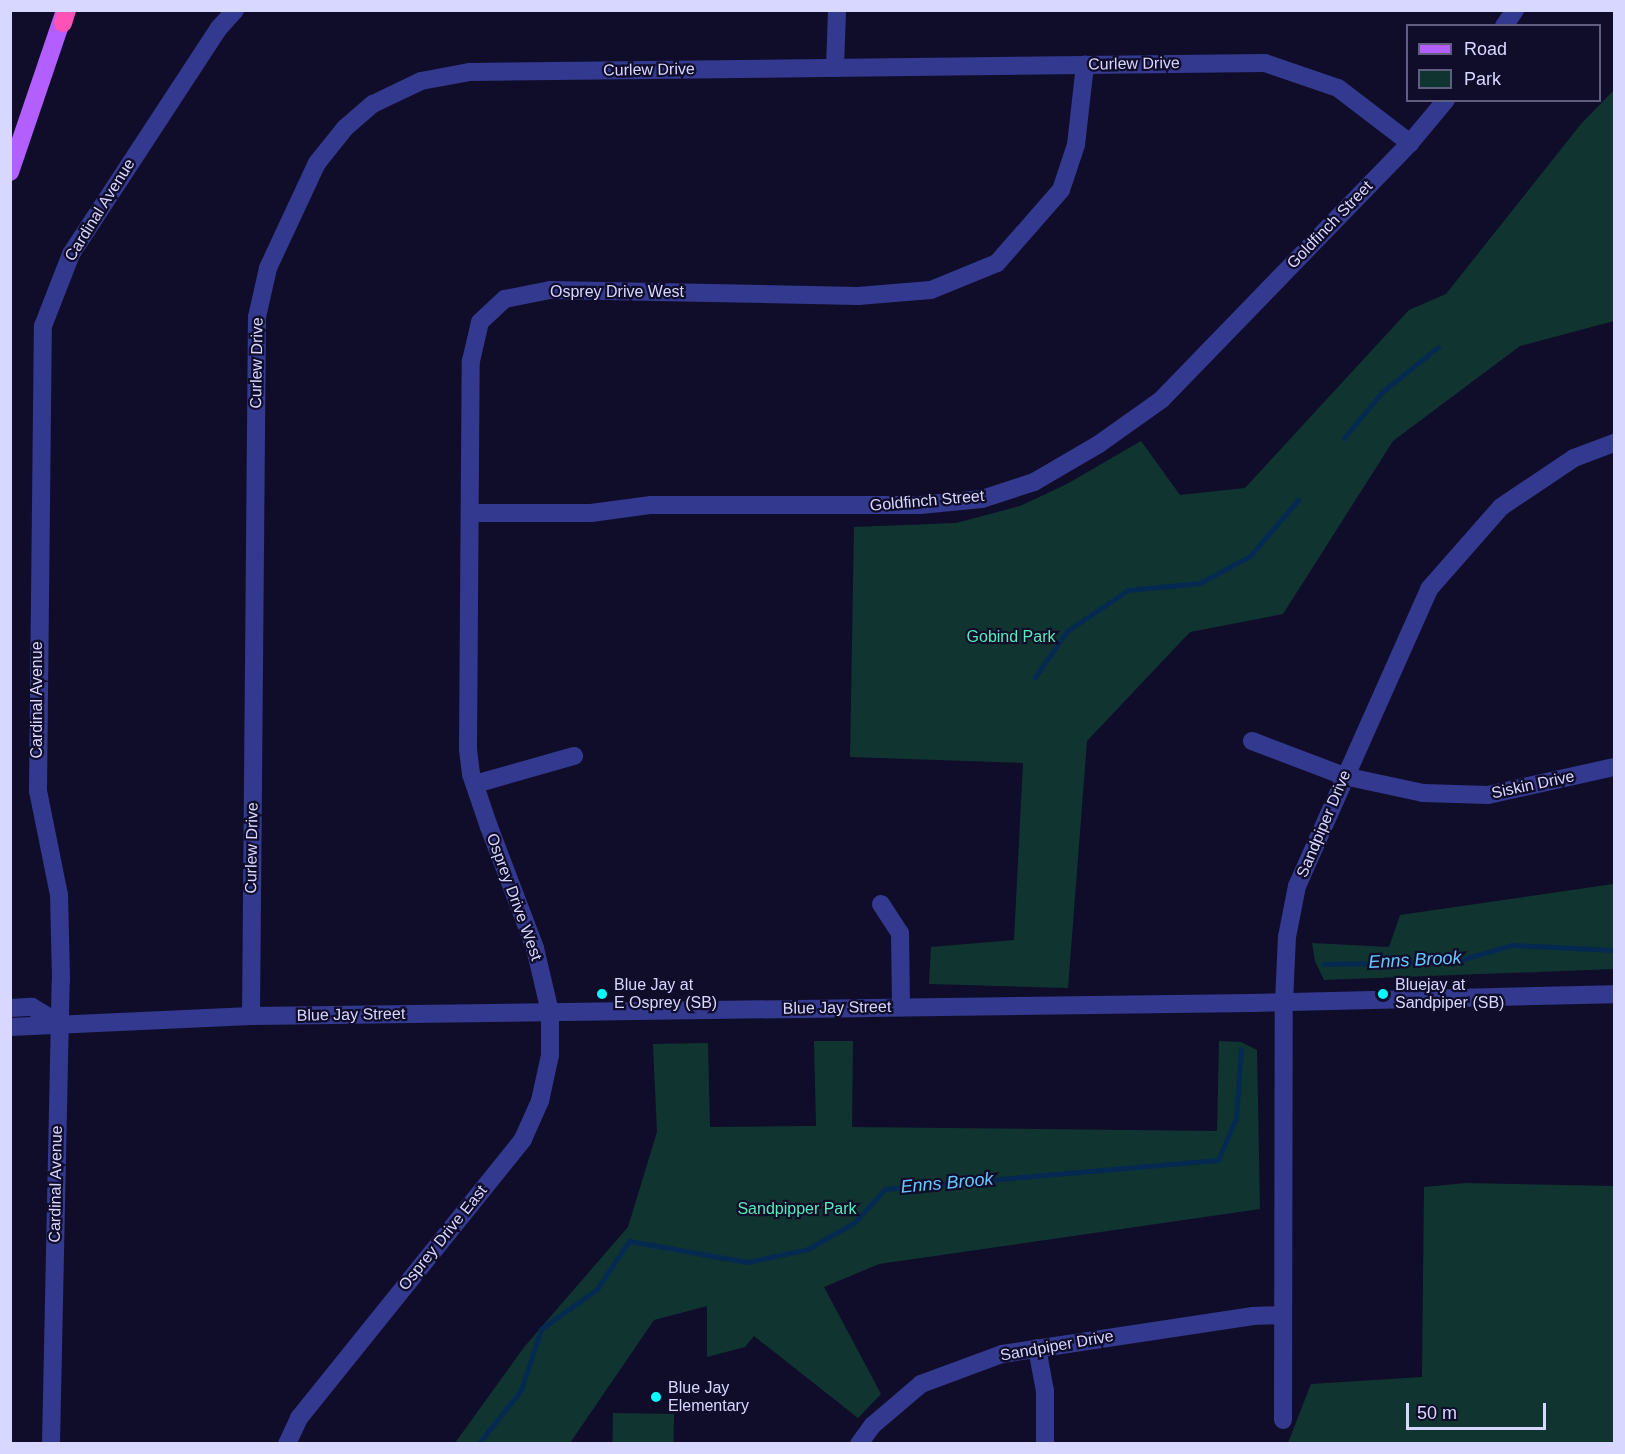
<!DOCTYPE html>
<html>
<head>
<meta charset="utf-8">
<style>
	body { margin:0 }
	#map { position:relative; width:1625px; height:1454px; overflow:hidden; background:#100d2b; font-family:Arial,sans-serif }
	div>[style] { position:absolute }
	.green>* { inset:0; background:#103530; transform-origin:0 0 }
	.stream>* { height:5px; margin:-2.5px; padding:0 2.5px; transform-origin:2.5px; border-radius:2.5px; background:#062951 }
	.minor>* { height:18px; margin:-9px; padding:0 9px; transform-origin:9px; border-radius:9px; background:#33398f }
	.major>* { height:18px; margin:-9px; padding:0 9px; transform-origin:9px; border-radius:9px; background:#b35eff }
	.highway>* { height:18px; margin:-9px; padding:0 9px; transform-origin:9px; border-radius:9px; background:#ff52b6 }
	.dots>* { width:16px; height:16px; translate:-50% -50%; box-sizing:border-box; border:3px solid #100d2b; border-radius:50% }
	span { translate:-50% -50%; white-space:nowrap; text-align:center; line-height:1.15; -webkit-text-stroke:4.5px #100d2b; paint-order:stroke }
	.street-label { font-size:16px; color:#d8d7ff }
	.park-label { font-size:16px; color:#55edb8 }
	.poi-label { font-size:16px; color:#d8d7ff }
	.left { translate:0 -50%; text-align:left }
	.water-label { font-size:18px; color:#65c7ff; font-style:italic }
	.frame { position:absolute; inset:0; border:12px solid #d8d7ff; pointer-events:none }
	.legend { position:absolute; left:1406px; top:24px; width:195px; height:78px; box-sizing:border-box; background:#100d2b; border:2px solid #605e80; margin:0; padding:8px 10px; list-style:none; font-size:18px; color:#d8d7ff }
	.legend li { display:flex; align-items:center; gap:12px; height:30px }
	.legend b { width:30px; border:2px solid #605e80 }
	.scale { position:absolute; left:1406px; top:1403px; width:140px; height:27px; box-sizing:border-box; border:3px solid #d8d7ff; border-top:0; padding-left:8px; font-size:18px; line-height:21px; white-space:nowrap; color:#d8d7ff; -webkit-text-stroke:4px #100d2b; paint-order:stroke }
</style>
</head>
<body>
<div id="map">
	<div class="green">
		<div style="clip-path:polygon(1614px 90px,1614px 321px,1520px 346px,1393px 441px,1283px 614px,1190px 632px,1087px 741px,1068px 988px,929px 984px,931px 947px,1014px 940px,1023px 763px,850px 757px,854px 527px,956px 523px,1020px 506px,1067px 484px,1141px 441px,1180px 495px,1245px 488px,1409px 310px,1446px 294px,1581px 124px)"></div>
		<div style="clip-path:polygon(1613px 884px,1614px 969px,1324px 980px,1315px 961px,1312px 943px,1389px 947px,1400px 915px)"></div>
		<div style="clip-path:polygon(814px 1041px,853px 1041px,852px 1127px,1217px 1131px,1219px 1041px,1241px 1042px,1257px 1050px,1260px 1209px,879px 1264px,824px 1287px,881px 1394px,858px 1418px,754px 1336px,745px 1347px,707px 1357px,707px 1306px,654px 1320px,570px 1443px,455px 1443px,525px 1346px,628px 1227px,657px 1132px,653px 1044px,708px 1043px,710px 1127px,816px 1126px)"></div>
		<div style="clip-path:polygon(1466px 1183px,1614px 1186px,1614px 1443px,1288px 1443px,1311px 1384px,1422px 1377px,1424px 1187px)"></div>
		<div style="left:613px;top:1413px;width:61px;height:30px;rotate:1deg"></div>
	</div>
	<div class="stream">
		<div style="left:1344px;top:438px;width:60px;rotate:-50.4deg"></div>
		<div style="left:1382px;top:392px;width:72px;rotate:-38.8deg"></div>
		<div style="left:1035px;top:677px;width:56px;rotate:-55.2deg"></div>
		<div style="left:1067px;top:631px;width:73px;rotate:-33.9deg"></div>
		<div style="left:1128px;top:590px;width:72px;rotate:-5.6deg"></div>
		<div style="left:1200px;top:583px;width:57px;rotate:-28.4deg"></div>
		<div style="left:1250px;top:556px;width:74px;rotate:-49.4deg"></div>
		<div style="left:1323px;top:964px;width:130px;rotate:-0.9deg"></div>
		<div style="left:1453px;top:962px;width:61px;rotate:-16.1deg"></div>
		<div style="left:1512px;top:945px;width:102px;rotate:2.8deg"></div>
		<div style="left:478px;top:1444px;width:69px;rotate:-51.5deg"></div>
		<div style="left:521px;top:1390px;width:64px;rotate:-71.8deg"></div>
		<div style="left:541px;top:1329px;width:69px;rotate:-35.5deg"></div>
		<div style="left:597px;top:1289px;width:58px;rotate:-56.3deg"></div>
		<div style="left:629px;top:1241px;width:120px;rotate:10.1deg"></div>
		<div style="left:747px;top:1262px;width:62px;rotate:-12deg"></div>
		<div style="left:808px;top:1249px;width:54px;rotate:-29.9deg"></div>
		<div style="left:855px;top:1222px;width:45px;rotate:-47.7deg"></div>
		<div style="left:885px;top:1189px;width:334px;rotate:-5deg"></div>
		<div style="left:1218px;top:1160px;width:46px;rotate:-66.8deg"></div>
		<div style="left:1236px;top:1118px;width:69px;rotate:-85.9deg"></div>
	</div>
	<div class="minor">
		<div style="left:1504px;top:26px;width:19px;rotate:-55deg"></div>
		<div style="left:835px;top:68px;width:58px;rotate:-88deg"></div>
		<div style="left:470px;top:513px;width:121px"></div>
		<div style="left:591px;top:513px;width:61px;rotate:-7.6deg"></div>
		<div style="left:651px;top:505px;width:269px"></div>
		<div style="left:920px;top:505px;width:62px;rotate:-5.5deg"></div>
		<div style="left:982px;top:499px;width:55px;rotate:-18.1deg"></div>
		<div style="left:1034px;top:482px;width:75px;rotate:-30.3deg"></div>
		<div style="left:1099px;top:444px;width:76px;rotate:-35.4deg"></div>
		<div style="left:1161px;top:400px;width:358px;rotate:-45.9deg"></div>
		<div style="left:1410px;top:143px;width:56px;rotate:-50.1deg"></div>
		<div style="left:1252px;top:741px;width:98px;rotate:20.8deg"></div>
		<div style="left:1344px;top:776px;width:81px;rotate:12.1deg"></div>
		<div style="left:1423px;top:793px;width:65px;rotate:1.8deg"></div>
		<div style="left:1488px;top:795px;width:129px;rotate:-12.5deg"></div>
		<div style="left:475px;top:784px;width:103px;rotate:-15.8deg"></div>
		<div style="left:881px;top:904px;width:35px;rotate:57deg"></div>
		<div style="left:900px;top:933px;width:74px;rotate:89.2deg"></div>
		<div style="left:10px;top:1008px;width:22px;rotate:-3deg"></div>
		<div style="left:32px;top:1007px;width:33px;rotate:31deg"></div>
		<div style="left:251px;top:1016px;width:699px;rotate:-89.51deg"></div>
		<div style="left:257px;top:317px;width:50px;rotate:-77.3deg"></div>
		<div style="left:268px;top:268px;width:116px;rotate:-65deg"></div>
		<div style="left:317px;top:163px;width:45px;rotate:-51.3deg"></div>
		<div style="left:345px;top:128px;width:37px;rotate:-41deg"></div>
		<div style="left:373px;top:104px;width:53px;rotate:-25.6deg"></div>
		<div style="left:421px;top:81px;width:50px;rotate:-10.4deg"></div>
		<div style="left:470px;top:72px;width:795px;rotate:-0.65deg"></div>
		<div style="left:1265px;top:63px;width:77px;rotate:18.9deg"></div>
		<div style="left:1338px;top:88px;width:91px;rotate:37.4deg"></div>
		<div style="left:10px;top:1027px;width:241px;rotate:-2.6deg"></div>
		<div style="left:251px;top:1016px;width:1000px;rotate:-0.74deg"></div>
		<div style="left:1251px;top:1003px;width:363px;rotate:-1.4deg"></div>
		<div style="left:1037px;top:1348px;width:44px;rotate:79.5deg"></div>
		<div style="left:1045px;top:1391px;width:53px;rotate:90deg"></div>
		<div style="left:1283px;top:1420px;width:418px;rotate:-89.9deg"></div>
		<div style="left:1284px;top:1002px;width:65px;rotate:-87.4deg"></div>
		<div style="left:1287px;top:937px;width:52px;rotate:-78.9deg"></div>
		<div style="left:1297px;top:886px;width:325px;rotate:-66deg"></div>
		<div style="left:1429px;top:589px;width:109px;rotate:-48.7deg"></div>
		<div style="left:1501px;top:507px;width:88px;rotate:-33.9deg"></div>
		<div style="left:1574px;top:458px;width:43px;rotate:-20.6deg"></div>
		<div style="left:51px;top:1444px;width:464px;rotate:-88.8deg"></div>
		<div style="left:61px;top:980px;width:85px;rotate:-91.3deg"></div>
		<div style="left:59px;top:895px;width:106px;rotate:-101.4deg"></div>
		<div style="left:38px;top:791px;width:465px;rotate:-89.4deg"></div>
		<div style="left:43px;top:326px;width:77px;rotate:-68.7deg"></div>
		<div style="left:71px;top:254px;width:270px;rotate:-56.8deg"></div>
		<div style="left:219px;top:28px;width:24px;rotate:-48deg"></div>
		<div style="left:287px;top:1444px;width:29px;rotate:-65deg"></div>
		<div style="left:299px;top:1418px;width:358px;rotate:-51.2deg"></div>
		<div style="left:523px;top:1139px;width:42px;rotate:-65.9deg"></div>
		<div style="left:540px;top:1101px;width:47px;rotate:-77.7deg"></div>
		<div style="left:550px;top:1055px;width:43px;rotate:-90deg"></div>
		<div style="left:550px;top:1012px;width:66px;rotate:-103.2deg"></div>
		<div style="left:535px;top:948px;width:129px;rotate:-110.8deg"></div>
		<div style="left:489px;top:827px;width:56px;rotate:-108.8deg"></div>
		<div style="left:471px;top:774px;width:26px;rotate:-97deg"></div>
		<div style="left:468px;top:748px;width:387px;rotate:-89.6deg"></div>
		<div style="left:471px;top:361px;width:40px;rotate:-77deg"></div>
		<div style="left:480px;top:322px;width:34px;rotate:-43deg"></div>
		<div style="left:505px;top:299px;width:46px;rotate:-11.3deg"></div>
		<div style="left:550px;top:290px;width:308px;rotate:1.1deg"></div>
		<div style="left:858px;top:296px;width:73px;rotate:-4.7deg"></div>
		<div style="left:931px;top:290px;width:71px;rotate:-22.2deg"></div>
		<div style="left:997px;top:263px;width:97px;rotate:-48.8deg"></div>
		<div style="left:1061px;top:190px;width:47px;rotate:-71.6deg"></div>
		<div style="left:1076px;top:145px;width:81px;rotate:-83.6deg"></div>
		<div style="left:859px;top:1444px;width:24px;rotate:-54deg"></div>
		<div style="left:873px;top:1425px;width:63px;rotate:-40.5deg"></div>
		<div style="left:921px;top:1384px;width:86px;rotate:-20.3deg"></div>
		<div style="left:1002px;top:1354px;width:254px;rotate:-8.6deg"></div>
		<div style="left:1253px;top:1316px;width:30px;rotate:-2deg"></div>
	</div>
	<div class="major">
		<div style="left:10px;top:172px;width:171px;rotate:-71.2deg"></div>
	</div>
	<div class="highway">
		<div style="left:63px;top:23px;width:14px;rotate:-73deg"></div>
	</div>
	<div class="dots">
		<div style="left:602px;top:994px;background:#03ffff"></div>
		<div style="left:1383px;top:994px;background:#03ffff"></div>
		<div style="left:656px;top:1397px;background:#03ffff"></div>
	</div>
	<div class="street-label">
		<span style="left:1134px;top:64px;rotate:-1deg">Curlew Drive</span>
		<span style="left:649px;top:70px;rotate:-1deg">Curlew Drive</span>
		<span style="left:100px;top:210px;rotate:-58deg">Cardinal Avenue</span>
		<span style="left:1330px;top:225px;rotate:-46deg">Goldfinch Street</span>
		<span style="left:617px;top:292px">Osprey Drive West</span>
		<span style="left:257px;top:363px;rotate:-89deg">Curlew Drive</span>
		<span style="left:927px;top:501px;rotate:-5deg">Goldfinch Street</span>
		<span style="left:37px;top:700px;rotate:-90deg">Cardinal Avenue</span>
		<span style="left:1533px;top:785px;rotate:-12deg">Siskin Drive</span>
		<span style="left:1324px;top:824px;rotate:-67deg">Sandpiper Drive</span>
		<span style="left:252px;top:848px;rotate:-89deg">Curlew Drive</span>
		<span style="left:514px;top:897px;rotate:70deg">Osprey Drive West</span>
		<span style="left:837px;top:1008px;rotate:-1deg">Blue Jay Street</span>
		<span style="left:351px;top:1015px;rotate:-1deg">Blue Jay Street</span>
		<span style="left:56px;top:1184px;rotate:-89deg">Cardinal Avenue</span>
		<span style="left:443px;top:1238px;rotate:-51deg">Osprey Drive East</span>
		<span style="left:1057px;top:1346px;rotate:-10deg">Sandpiper Drive</span>
	</div>
	<div class="park-label">
		<span style="left:1011px;top:637px">Gobind Park</span>
		<span style="left:797px;top:1209px">Sandpipper Park</span>
	</div>
	<div class="poi-label">
		<span class="left" style="left:614px;top:994px">Blue Jay at<br>E Osprey (SB)</span>
		<span class="left" style="left:1395px;top:994px">Bluejay at<br>Sandpiper (SB)</span>
		<span class="left" style="left:668px;top:1397px">Blue Jay<br>Elementary</span>
	</div>
	<div class="water-label">
		<span style="left:1415px;top:960px;rotate:-3deg">Enns Brook</span>
		<span style="left:947px;top:1183px;rotate:-5deg">Enns Brook</span>
	</div>
	<div class="frame"></div>
	<ul class="legend">
	<li><b style="height:8px;background:#b35eff"></b>Road</li>
	<li><b style="height:16px;background:#103530"></b>Park</li>
	</ul>
	<div class="scale">50 m</div>
</div>
</body>
</html>
